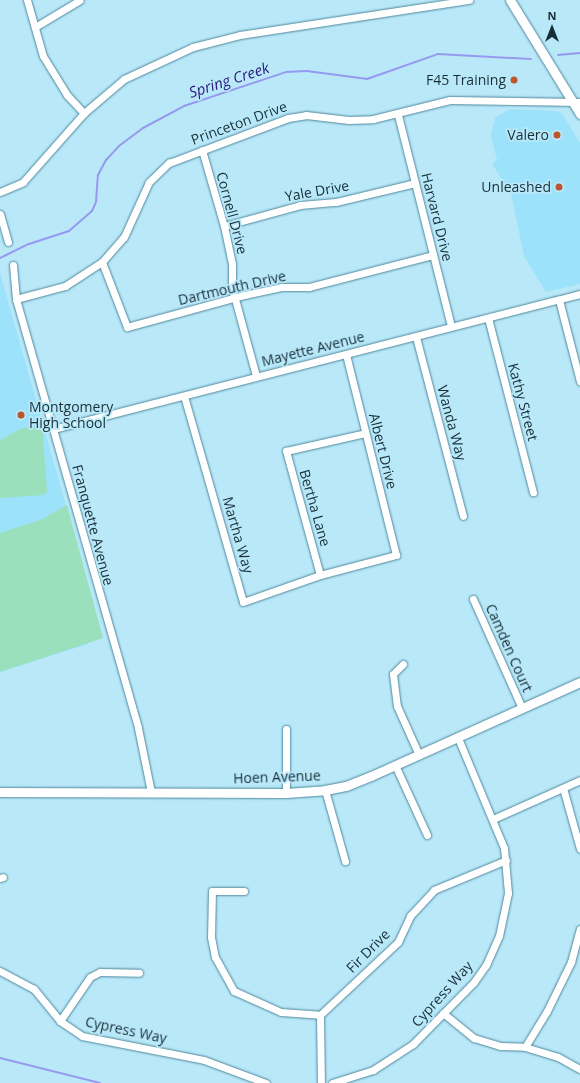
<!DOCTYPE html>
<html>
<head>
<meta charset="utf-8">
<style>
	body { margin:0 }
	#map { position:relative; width:580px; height:1083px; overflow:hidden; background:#b9e8f9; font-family:"Open Sans",sans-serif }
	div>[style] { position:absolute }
	.built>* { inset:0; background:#9be2fa }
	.green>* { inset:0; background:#9be0bc }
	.stream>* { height:2px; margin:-1px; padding:0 1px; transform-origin:1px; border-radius:1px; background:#9699ef }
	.roads { filter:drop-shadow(0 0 1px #4e889b) drop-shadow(0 0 1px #4e889b) }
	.street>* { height:7px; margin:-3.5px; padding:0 3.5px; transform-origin:3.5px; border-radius:3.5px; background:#fff }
	.secondary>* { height:9px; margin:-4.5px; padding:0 4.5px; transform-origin:4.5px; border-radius:4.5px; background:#fff }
	.dots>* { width:11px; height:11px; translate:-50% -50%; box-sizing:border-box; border:2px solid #b9e8f9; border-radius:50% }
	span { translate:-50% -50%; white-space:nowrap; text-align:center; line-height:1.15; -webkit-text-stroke:3.5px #b9e8f9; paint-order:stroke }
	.poi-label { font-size:14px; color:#173038 }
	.right { translate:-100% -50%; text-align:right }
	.left { translate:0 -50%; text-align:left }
	.street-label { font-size:14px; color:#173038 }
	.water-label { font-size:15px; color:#2b197c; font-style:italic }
	.north { position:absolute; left:532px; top:8px; width:40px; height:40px; -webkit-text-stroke:3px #b9e8f9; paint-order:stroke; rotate:0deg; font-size:11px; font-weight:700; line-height:16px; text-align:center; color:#173038 }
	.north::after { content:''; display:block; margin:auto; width:14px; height:18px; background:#173038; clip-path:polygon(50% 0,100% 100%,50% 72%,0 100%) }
</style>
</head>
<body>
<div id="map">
	<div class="built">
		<div style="clip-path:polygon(510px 109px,555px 111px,562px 113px,580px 143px,580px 284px,546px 292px,524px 256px,511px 193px,492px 164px,497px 160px,491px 135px,495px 118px)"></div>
		<div style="clip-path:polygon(0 273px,80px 555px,88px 644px,0 672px)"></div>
	</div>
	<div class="green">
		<div style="clip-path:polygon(42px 425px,47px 491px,44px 495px,0 498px,0 440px,20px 429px)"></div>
		<div style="clip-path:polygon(67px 505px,103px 638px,0 672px,0 533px,40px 520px)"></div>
	</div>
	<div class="stream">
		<div style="left:558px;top:55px;width:22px;rotate:-5deg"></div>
		<div style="left:0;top:258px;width:32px;rotate:-26deg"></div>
		<div style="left:29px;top:244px;width:42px;rotate:-18deg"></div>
		<div style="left:69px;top:231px;width:30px;rotate:-41deg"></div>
		<div style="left:92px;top:211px;width:10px;rotate:-66deg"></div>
		<div style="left:96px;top:202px;width:27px;rotate:-86deg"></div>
		<div style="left:98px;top:175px;width:17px;rotate:-62deg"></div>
		<div style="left:106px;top:160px;width:19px;rotate:-47deg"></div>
		<div style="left:119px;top:146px;width:30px;rotate:-37deg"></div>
		<div style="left:143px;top:128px;width:47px;rotate:-28.2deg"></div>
		<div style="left:184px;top:106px;width:108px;rotate:-18.4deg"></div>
		<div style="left:286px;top:72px;width:21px;rotate:-3deg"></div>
		<div style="left:307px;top:71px;width:61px;rotate:7.6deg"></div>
		<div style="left:367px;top:79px;width:75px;rotate:-19.4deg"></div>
		<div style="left:438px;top:54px;width:93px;rotate:3.1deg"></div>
		<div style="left:0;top:1058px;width:103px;rotate:14deg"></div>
	</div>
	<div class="roads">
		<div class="street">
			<div style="left:27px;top:0;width:58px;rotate:74.1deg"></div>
			<div style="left:43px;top:56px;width:46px;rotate:58.4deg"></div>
			<div style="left:67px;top:95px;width:25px;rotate:47deg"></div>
			<div style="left:35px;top:27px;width:52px;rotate:-31deg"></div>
			<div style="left:398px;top:115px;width:218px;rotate:75.9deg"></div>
			<div style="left:202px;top:150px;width:79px;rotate:73.9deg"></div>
			<div style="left:224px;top:226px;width:39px;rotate:78deg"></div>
			<div style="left:232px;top:264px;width:24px;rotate:90deg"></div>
			<div style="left:232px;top:288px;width:91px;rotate:74.7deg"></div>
			<div style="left:0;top:192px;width:25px;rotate:-23deg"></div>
			<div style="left:23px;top:182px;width:92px;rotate:-48.5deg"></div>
			<div style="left:84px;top:113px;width:52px;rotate:-40.4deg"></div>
			<div style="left:124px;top:79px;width:76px;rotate:-24.9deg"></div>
			<div style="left:193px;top:47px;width:49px;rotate:-14.3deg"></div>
			<div style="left:240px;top:35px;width:232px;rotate:-8.7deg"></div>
			<div style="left:0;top:214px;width:29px;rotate:74deg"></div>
			<div style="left:224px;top:226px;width:79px;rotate:-15.4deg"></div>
			<div style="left:300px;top:205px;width:36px;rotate:-5deg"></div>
			<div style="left:336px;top:202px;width:81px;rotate:-13.5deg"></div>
			<div style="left:102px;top:262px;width:70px;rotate:69deg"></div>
			<div style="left:127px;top:327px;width:121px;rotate:-15.3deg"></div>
			<div style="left:244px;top:295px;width:38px;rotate:-12deg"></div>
			<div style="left:281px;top:287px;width:28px"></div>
			<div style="left:309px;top:287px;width:128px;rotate:-14.5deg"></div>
			<div style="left:13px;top:265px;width:34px;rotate:85deg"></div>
			<div style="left:16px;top:299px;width:446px;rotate:74.1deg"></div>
			<div style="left:138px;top:728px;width:65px;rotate:78.5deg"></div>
			<div style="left:16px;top:299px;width:51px;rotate:-14.9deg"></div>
			<div style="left:65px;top:286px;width:44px;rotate:-33deg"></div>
			<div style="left:102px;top:262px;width:33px;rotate:-49deg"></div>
			<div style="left:124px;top:237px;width:60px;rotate:-65.6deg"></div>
			<div style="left:149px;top:182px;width:28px;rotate:-44deg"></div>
			<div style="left:169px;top:163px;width:127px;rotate:-20.7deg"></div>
			<div style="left:288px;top:118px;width:18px;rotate:-9deg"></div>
			<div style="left:306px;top:115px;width:43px;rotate:6.6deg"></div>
			<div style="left:349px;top:120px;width:24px;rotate:-2deg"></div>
			<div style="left:373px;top:119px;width:79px;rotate:-13.9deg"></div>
			<div style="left:450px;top:100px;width:130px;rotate:0.9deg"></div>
			<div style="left:559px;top:300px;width:84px;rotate:75.5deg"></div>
			<div style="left:488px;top:318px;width:180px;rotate:75.5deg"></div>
			<div style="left:416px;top:337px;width:185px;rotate:75.3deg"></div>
			<div style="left:184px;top:396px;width:214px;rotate:74deg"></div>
			<div style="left:243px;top:602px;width:82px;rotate:-19.3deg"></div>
			<div style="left:320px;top:575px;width:79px;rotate:-14.7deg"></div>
			<div style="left:396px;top:555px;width:207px;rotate:-104deg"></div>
			<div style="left:53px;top:429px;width:544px;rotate:-14.37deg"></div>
			<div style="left:320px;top:575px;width:129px;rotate:-105.3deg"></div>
			<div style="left:286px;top:451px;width:81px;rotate:-12.8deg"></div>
			<div style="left:473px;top:599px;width:120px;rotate:65.8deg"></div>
			<div style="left:403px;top:664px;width:14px;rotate:135deg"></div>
			<div style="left:393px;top:674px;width:32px;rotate:83deg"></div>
			<div style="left:397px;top:706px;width:54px;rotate:65.8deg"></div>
			<div style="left:286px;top:729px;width:64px;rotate:90deg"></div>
			<div style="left:395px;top:765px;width:77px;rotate:65.4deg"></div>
			<div style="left:563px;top:788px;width:63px;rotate:74.4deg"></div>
			<div style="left:325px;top:790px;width:74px;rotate:74.3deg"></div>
			<div style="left:493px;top:819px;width:95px;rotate:-24.1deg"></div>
			<div style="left:0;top:878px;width:3px;rotate:-18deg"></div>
			<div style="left:244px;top:891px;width:32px;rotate:180deg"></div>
			<div style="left:212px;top:891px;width:46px;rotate:91.2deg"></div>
			<div style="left:211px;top:937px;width:20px;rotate:79deg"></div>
			<div style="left:215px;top:957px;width:39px;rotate:61deg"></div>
			<div style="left:234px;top:991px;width:51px;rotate:24.1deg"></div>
			<div style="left:281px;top:1012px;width:39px;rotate:4deg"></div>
			<div style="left:320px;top:1015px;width:107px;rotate:-43.1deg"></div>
			<div style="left:398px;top:942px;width:29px;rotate:-65deg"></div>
			<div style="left:410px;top:916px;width:35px;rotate:-47deg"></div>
			<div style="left:434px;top:890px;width:78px;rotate:-22.6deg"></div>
			<div style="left:0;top:971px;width:38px;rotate:28deg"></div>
			<div style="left:34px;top:989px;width:41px;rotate:50.9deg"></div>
			<div style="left:60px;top:1021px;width:27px;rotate:34deg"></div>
			<div style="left:82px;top:1036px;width:124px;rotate:11.1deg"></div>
			<div style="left:204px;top:1060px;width:66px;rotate:20.4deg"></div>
			<div style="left:443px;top:1013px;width:40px;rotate:39deg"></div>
			<div style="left:474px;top:1038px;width:28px;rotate:17deg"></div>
			<div style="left:501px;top:1046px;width:24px;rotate:2deg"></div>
			<div style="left:525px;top:1047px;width:34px;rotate:17deg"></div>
			<div style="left:558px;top:1057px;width:25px;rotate:29deg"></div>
			<div style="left:320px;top:1015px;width:68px;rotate:89.2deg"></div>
			<div style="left:60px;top:1021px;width:53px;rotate:-55.7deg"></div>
			<div style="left:90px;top:977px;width:11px;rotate:-27deg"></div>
			<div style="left:100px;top:972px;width:39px;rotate:1deg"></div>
			<div style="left:525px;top:1047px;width:42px;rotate:-58.6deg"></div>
			<div style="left:547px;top:1011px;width:55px;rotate:-63.9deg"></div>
			<div style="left:571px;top:962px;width:34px;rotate:-75deg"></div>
			<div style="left:332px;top:1083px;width:43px;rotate:-17.6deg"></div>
			<div style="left:373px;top:1070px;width:48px;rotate:-33deg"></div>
			<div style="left:413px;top:1044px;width:87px;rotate:-45.5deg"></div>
			<div style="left:474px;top:982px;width:21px;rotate:-55deg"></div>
			<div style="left:486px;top:965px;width:32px;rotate:-66deg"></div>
			<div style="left:499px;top:936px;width:44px;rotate:-78.2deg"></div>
			<div style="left:508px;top:893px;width:45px;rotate:-95.1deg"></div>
			<div style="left:504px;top:848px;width:119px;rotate:-112.7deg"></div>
		</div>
		<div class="secondary">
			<div style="left:510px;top:0;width:134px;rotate:58.4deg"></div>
			<div style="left:0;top:792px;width:286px;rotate:0.2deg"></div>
			<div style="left:286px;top:793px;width:39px;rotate:-4deg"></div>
			<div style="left:325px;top:790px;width:21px;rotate:-11deg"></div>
			<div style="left:346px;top:786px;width:27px;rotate:-22deg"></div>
			<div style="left:371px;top:776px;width:229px;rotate:-24.2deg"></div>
		</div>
	</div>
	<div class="dots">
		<div style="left:514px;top:80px;background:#bc562c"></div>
		<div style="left:557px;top:135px;background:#bc562c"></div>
		<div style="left:559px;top:187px;background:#bc562c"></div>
		<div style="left:21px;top:415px;background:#bc562c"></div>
	</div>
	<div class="poi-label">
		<span class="right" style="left:506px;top:80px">F45 Training</span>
		<span class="right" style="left:549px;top:135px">Valero</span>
		<span class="right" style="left:551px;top:187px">Unleashed</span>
		<span class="left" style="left:29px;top:415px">Montgomery<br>High School</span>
	</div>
	<div class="street-label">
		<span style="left:239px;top:123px;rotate:-20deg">Princeton Drive</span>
		<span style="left:317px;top:191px;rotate:-10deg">Yale Drive</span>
		<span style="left:232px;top:213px;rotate:75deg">Cornell Drive</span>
		<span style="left:437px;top:217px;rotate:76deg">Harvard Drive</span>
		<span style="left:232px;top:288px;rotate:-13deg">Dartmouth Drive</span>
		<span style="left:313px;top:349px;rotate:-14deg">Mayette Avenue</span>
		<span style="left:523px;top:402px;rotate:75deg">Kathy Street</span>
		<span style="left:452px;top:423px;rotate:75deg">Wanda Way</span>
		<span style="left:383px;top:451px;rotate:76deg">Albert Drive</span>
		<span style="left:315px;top:508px;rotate:74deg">Bertha Lane</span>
		<span style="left:93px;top:525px;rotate:75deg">Franquette Avenue</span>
		<span style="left:238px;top:535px;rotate:74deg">Martha Way</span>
		<span style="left:509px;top:648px;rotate:66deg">Camden Court</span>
		<span style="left:277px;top:777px;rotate:-2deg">Hoen Avenue</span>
		<span style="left:368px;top:951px;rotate:-45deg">Fir Drive</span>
		<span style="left:442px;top:994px;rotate:-48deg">Cypress Way</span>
		<span style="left:126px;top:1030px;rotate:12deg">Cypress Way</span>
	</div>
	<div class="water-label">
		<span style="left:229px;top:80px;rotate:-18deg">Spring Creek</span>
	</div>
	<div class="north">N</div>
</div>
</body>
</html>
